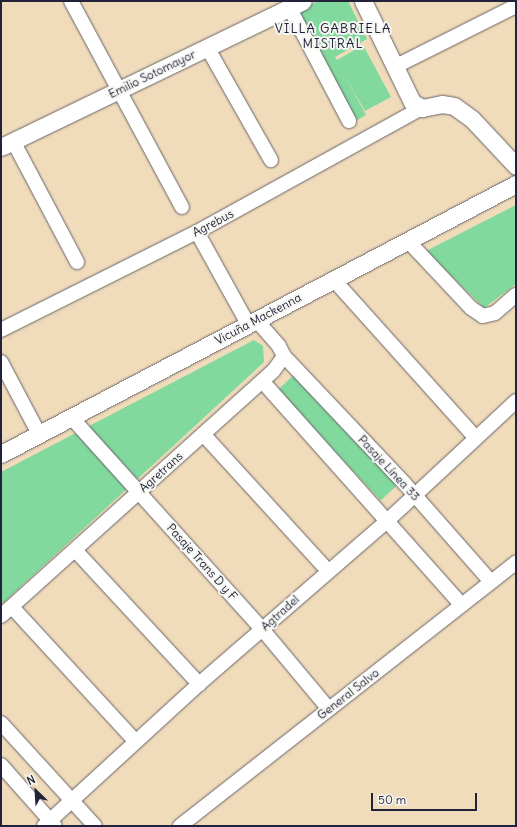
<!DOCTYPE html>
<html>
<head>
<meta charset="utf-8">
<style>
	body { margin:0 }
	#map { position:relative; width:517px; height:827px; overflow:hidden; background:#f0dcbb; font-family:Delius,sans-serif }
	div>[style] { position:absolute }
	.green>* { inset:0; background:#82d99e; transform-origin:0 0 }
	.roads { filter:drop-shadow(0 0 1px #6a6368) drop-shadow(0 0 1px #6a6368) }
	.minor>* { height:14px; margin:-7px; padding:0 7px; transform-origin:7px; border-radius:7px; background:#fff }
	.tertiary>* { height:17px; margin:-8.5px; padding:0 8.5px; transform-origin:8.5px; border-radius:8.5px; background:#fff }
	span { translate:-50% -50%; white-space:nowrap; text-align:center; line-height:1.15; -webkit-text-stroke:4px #f6f6f2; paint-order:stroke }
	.street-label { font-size:12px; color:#22223b }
	.neighbourhood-label { font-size:13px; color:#22223b; letter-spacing:1px }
	.frame { position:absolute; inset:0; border:2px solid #22223b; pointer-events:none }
	.north { position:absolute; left:16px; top:771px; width:40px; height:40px; -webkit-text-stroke:3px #f6f6f2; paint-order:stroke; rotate:335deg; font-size:11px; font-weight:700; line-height:16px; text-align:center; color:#22223b }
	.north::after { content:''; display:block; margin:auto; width:14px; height:18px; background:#22223b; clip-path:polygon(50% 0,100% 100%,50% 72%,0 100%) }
	.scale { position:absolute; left:371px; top:793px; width:106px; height:18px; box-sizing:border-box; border:2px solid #22223b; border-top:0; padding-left:5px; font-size:12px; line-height:14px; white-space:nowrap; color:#22223b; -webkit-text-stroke:3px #f6f6f2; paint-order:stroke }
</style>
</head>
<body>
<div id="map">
	<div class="green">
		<div style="clip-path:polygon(318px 1px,348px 1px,367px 39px,335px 57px,337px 60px,363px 45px,391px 97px,365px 111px,346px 78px,366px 115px,354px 122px,295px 13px)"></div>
		<div style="clip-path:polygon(516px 205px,516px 284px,484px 308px,426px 251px)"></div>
		<div style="clip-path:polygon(254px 340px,263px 346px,264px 362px,1px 605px,1px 472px)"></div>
		<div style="left:296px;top:373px;width:151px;height:25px;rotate:47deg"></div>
	</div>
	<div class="roads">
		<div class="minor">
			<div style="left:71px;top:1px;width:234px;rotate:61.7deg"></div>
			<div style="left:289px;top:7px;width:129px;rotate:62.2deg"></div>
			<div style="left:207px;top:47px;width:130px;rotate:60.5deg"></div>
			<div style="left:396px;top:66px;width:134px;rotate:-26.6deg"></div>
			<div style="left:13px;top:141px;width:137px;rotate:62.1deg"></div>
			<div style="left:197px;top:232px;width:105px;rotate:61deg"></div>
			<div style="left:408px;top:241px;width:92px;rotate:46.8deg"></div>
			<div style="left:471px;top:308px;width:14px;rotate:34deg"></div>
			<div style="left:483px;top:316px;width:12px;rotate:-14deg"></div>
			<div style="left:495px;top:313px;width:28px;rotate:-41deg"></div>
			<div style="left:334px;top:280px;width:212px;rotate:48.1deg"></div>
			<div style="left:1px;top:330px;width:219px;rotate:-26.6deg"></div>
			<div style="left:197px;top:232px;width:257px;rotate:-28.9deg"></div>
			<div style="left:284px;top:356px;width:176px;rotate:46.6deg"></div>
			<div style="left:405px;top:484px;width:130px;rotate:48.7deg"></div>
			<div style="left:1px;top:362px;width:81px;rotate:62.2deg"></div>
			<div style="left:263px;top:382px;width:297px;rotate:48.3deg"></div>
			<div style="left:71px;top:417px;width:285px;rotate:48deg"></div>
			<div style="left:262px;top:629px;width:104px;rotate:50.1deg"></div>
			<div style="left:203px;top:434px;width:184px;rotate:47.6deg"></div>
			<div style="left:75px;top:550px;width:183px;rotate:47.2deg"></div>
			<div style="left:12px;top:607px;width:183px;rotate:47.4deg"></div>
			<div style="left:1px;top:616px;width:367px;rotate:-42deg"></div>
			<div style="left:274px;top:370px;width:17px;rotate:-54deg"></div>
			<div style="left:284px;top:356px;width:11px;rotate:-117deg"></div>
			<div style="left:279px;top:346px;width:35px;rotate:-131deg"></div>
			<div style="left:1px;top:723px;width:139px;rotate:47.6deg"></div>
			<div style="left:1px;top:765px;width:81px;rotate:48.5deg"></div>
			<div style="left:44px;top:826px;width:210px;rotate:-42.5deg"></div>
			<div style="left:199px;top:684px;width:250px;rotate:-40.9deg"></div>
			<div style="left:388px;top:520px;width:175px;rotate:-42.9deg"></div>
			<div style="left:180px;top:826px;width:427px;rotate:-38.1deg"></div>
		</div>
		<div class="tertiary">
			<div style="left:363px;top:1px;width:112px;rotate:64.1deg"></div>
			<div style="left:412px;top:102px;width:12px;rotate:31deg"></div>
			<div style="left:422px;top:108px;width:20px;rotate:-11deg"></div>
			<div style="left:442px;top:104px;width:12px;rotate:9deg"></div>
			<div style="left:454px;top:106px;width:22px;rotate:36deg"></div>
			<div style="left:472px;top:119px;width:64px;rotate:46.9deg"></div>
			<div style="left:1px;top:147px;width:335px;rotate:-25.8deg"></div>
			<div style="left:1px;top:454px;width:581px;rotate:-27.67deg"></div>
		</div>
	</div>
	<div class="street-label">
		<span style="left:152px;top:74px;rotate:-26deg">Emilio Sotomayor</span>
		<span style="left:213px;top:223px;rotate:-28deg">Agrebus</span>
		<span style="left:258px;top:319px;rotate:-28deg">Vicuña Mackenna</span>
		<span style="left:389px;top:468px;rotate:47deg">Pasaje Línea 33</span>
		<span style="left:161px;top:472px;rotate:-42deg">Agretrans</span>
		<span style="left:202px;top:562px;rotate:48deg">Pasaje Trans D y F</span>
		<span style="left:280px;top:613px;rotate:-42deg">Agtradel</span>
		<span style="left:348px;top:694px;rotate:-38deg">General Salvo</span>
	</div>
	<div class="neighbourhood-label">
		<span style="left:333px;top:37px">VILLA GABRIELA<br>MISTRAL</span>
	</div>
	<div class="frame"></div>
	<div class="north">N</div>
	<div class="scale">50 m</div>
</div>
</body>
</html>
